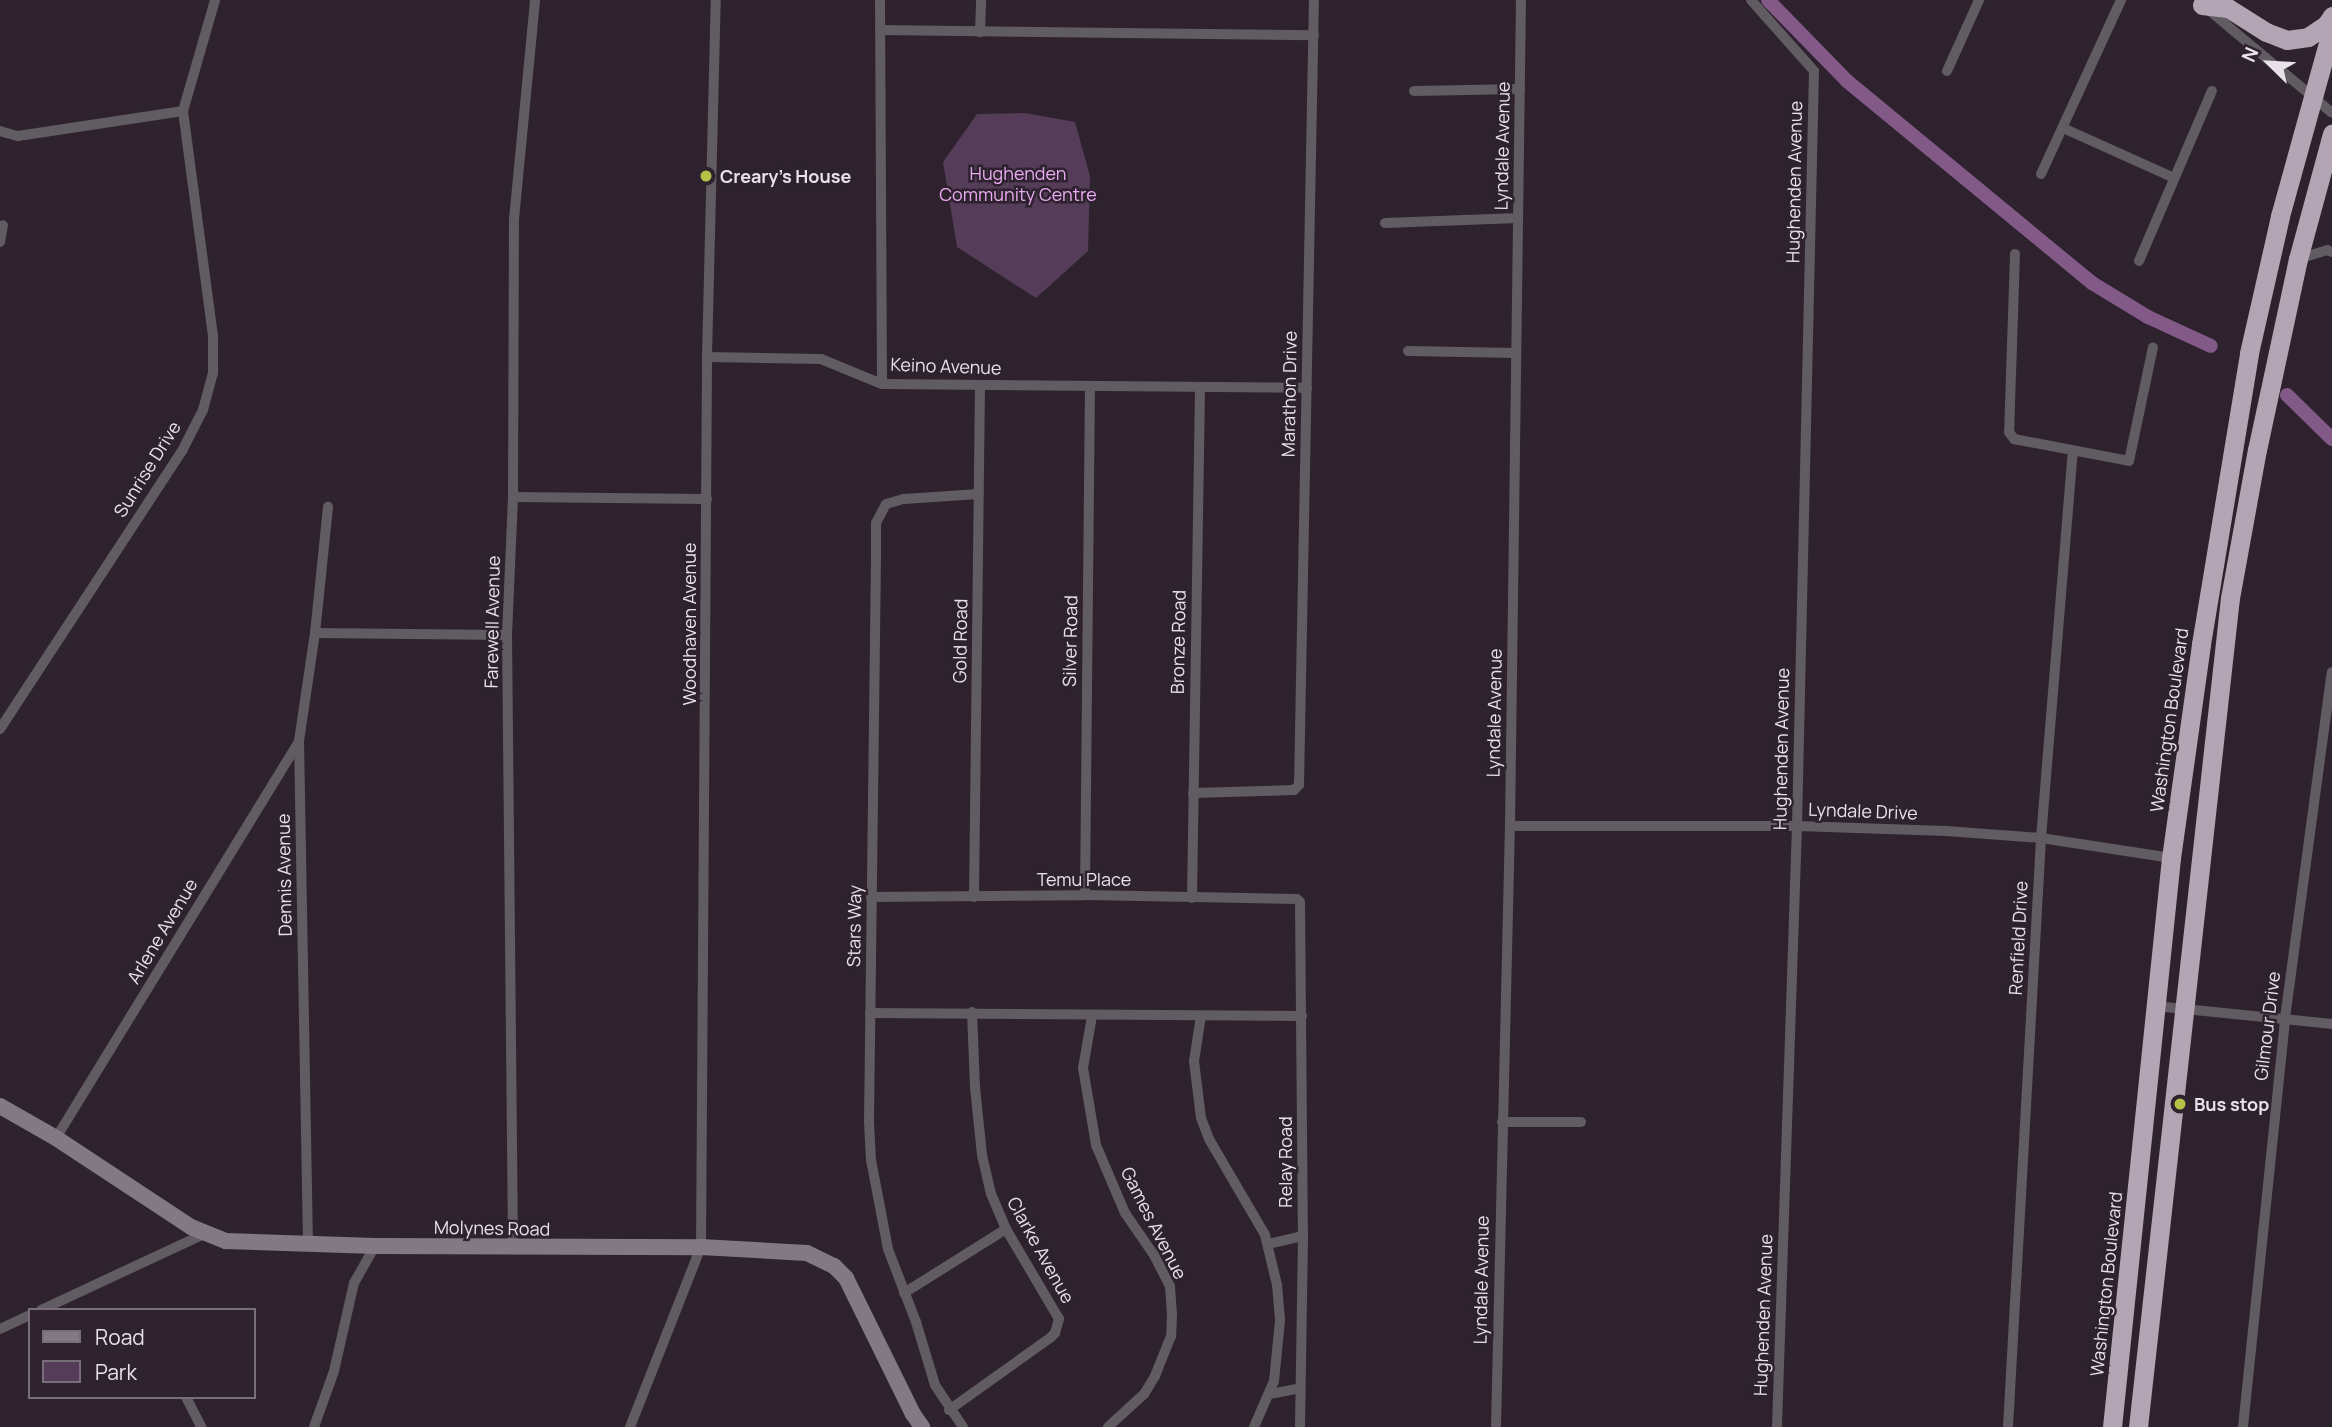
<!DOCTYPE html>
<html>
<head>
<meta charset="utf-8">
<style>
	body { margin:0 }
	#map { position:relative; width:2332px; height:1427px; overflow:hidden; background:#2d222e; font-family:Manrope,sans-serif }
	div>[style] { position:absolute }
	.green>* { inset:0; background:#553c58 }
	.canal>* { height:14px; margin:-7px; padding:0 7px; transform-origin:7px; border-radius:7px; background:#835988 }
	.street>* { height:10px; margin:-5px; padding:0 5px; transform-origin:5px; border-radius:5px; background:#615b62 }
	.secondary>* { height:16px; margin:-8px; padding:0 8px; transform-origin:8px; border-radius:8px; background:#837984 }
	.highway>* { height:19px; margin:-9.5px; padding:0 9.5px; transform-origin:9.5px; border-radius:9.5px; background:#b4a5b5 }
	.dots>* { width:19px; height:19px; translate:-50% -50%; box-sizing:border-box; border:4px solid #2d222e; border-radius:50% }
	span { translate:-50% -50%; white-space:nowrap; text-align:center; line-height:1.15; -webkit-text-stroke:5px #2d222e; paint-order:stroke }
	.street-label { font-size:18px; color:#e8e1e9 }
	.park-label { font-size:18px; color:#eaabf1 }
	.poi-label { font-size:18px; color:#e8e1e9; font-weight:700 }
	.left { translate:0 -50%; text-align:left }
	.legend { position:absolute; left:28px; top:1308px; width:228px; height:91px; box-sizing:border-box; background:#2d222e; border:2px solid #786e79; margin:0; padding:9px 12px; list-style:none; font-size:21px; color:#e8e1e9 }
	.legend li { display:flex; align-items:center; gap:14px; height:35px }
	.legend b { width:35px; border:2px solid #786e79 }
	.north { position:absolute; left:2234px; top:28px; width:70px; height:70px; -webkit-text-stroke:5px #2d222e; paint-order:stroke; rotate:294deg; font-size:19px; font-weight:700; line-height:28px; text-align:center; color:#e8e1e9 }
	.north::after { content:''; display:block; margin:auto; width:24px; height:32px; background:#e8e1e9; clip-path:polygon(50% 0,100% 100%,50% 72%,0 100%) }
</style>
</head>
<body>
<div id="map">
	<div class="green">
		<div style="clip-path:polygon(1025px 113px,1075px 122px,1090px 176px,1088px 251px,1036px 298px,957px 247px,943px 162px,977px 114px)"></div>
	</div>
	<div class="canal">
		<div style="left:1768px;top:0;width:113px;rotate:45.7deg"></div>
		<div style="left:1847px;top:81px;width:318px;rotate:39.5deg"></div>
		<div style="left:2092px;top:283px;width:66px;rotate:31.3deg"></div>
		<div style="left:2148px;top:317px;width:69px;rotate:24.7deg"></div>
		<div style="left:2287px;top:395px;width:63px;rotate:44.4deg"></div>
	</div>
	<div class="street">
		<div style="left:880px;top:0;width:384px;rotate:89.7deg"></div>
		<div style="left:1751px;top:0;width:95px;rotate:48.4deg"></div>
		<div style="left:1814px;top:71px;width:755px;rotate:91.29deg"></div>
		<div style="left:1797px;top:826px;width:601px;rotate:91.91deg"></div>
		<div style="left:2205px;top:7px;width:165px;rotate:39.8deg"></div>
		<div style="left:880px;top:30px;width:434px;rotate:0.7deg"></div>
		<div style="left:980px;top:32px;width:32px;rotate:-88deg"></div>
		<div style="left:1947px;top:71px;width:78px;rotate:-65.7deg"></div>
		<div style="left:1414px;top:91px;width:106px;rotate:-1.1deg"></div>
		<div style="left:2063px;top:128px;width:122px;rotate:24.2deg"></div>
		<div style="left:0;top:131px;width:19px;rotate:16deg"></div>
		<div style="left:18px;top:136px;width:167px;rotate:-8.6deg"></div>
		<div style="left:2041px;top:174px;width:192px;rotate:-65.3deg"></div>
		<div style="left:1385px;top:223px;width:133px;rotate:-2.2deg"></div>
		<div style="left:0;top:242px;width:17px;rotate:-80deg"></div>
		<div style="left:2015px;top:254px;width:178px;rotate:91.9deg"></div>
		<div style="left:2009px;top:432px;width:9px;rotate:54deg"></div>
		<div style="left:2014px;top:439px;width:117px;rotate:10.8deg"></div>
		<div style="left:2129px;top:461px;width:116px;rotate:-78.1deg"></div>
		<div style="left:2298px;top:259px;width:30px;rotate:-17deg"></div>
		<div style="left:2327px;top:250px;width:5px;rotate:22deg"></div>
		<div style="left:2139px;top:261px;width:185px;rotate:-66.8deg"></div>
		<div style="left:1408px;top:351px;width:108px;rotate:1.1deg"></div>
		<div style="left:707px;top:357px;width:114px;rotate:1deg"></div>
		<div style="left:821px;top:359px;width:66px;rotate:22.3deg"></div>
		<div style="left:882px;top:384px;width:425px;rotate:0.5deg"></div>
		<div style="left:513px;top:497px;width:194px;rotate:0.6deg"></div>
		<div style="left:315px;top:633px;width:192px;rotate:0.6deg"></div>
		<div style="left:0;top:729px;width:334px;rotate:-56.8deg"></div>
		<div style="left:183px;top:449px;width:44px;rotate:-62.9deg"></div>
		<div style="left:203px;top:410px;width:38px;rotate:-75deg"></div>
		<div style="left:213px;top:373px;width:37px;rotate:-90deg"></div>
		<div style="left:213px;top:336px;width:227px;rotate:-97.6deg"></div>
		<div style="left:183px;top:111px;width:116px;rotate:-73.9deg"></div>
		<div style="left:1193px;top:793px;width:101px;rotate:-1.7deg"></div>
		<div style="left:1294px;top:790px;width:7px;rotate:-45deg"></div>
		<div style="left:1299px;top:785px;width:785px;rotate:-88.91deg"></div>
		<div style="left:1510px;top:826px;width:287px"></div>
		<div style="left:1797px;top:826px;width:149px;rotate:1.9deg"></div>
		<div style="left:1946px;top:831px;width:95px;rotate:4.2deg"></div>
		<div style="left:2041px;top:838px;width:132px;rotate:8.7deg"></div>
		<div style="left:1085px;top:895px;width:509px;rotate:-89.44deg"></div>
		<div style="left:871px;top:897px;width:214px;rotate:-0.5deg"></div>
		<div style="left:1085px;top:895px;width:212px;rotate:1.1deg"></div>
		<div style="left:1297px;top:899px;width:4px;rotate:45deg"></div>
		<div style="left:1300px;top:902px;width:334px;rotate:89.5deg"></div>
		<div style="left:1303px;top:1236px;width:191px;rotate:90.9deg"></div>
		<div style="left:974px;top:897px;width:512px;rotate:-89.33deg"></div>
		<div style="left:1192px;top:898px;width:511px;rotate:-89.1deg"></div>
		<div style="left:2155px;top:1006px;width:178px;rotate:5.8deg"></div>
		<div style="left:870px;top:1013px;width:432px;rotate:0.4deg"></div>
		<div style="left:1092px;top:1016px;width:53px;rotate:99.8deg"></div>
		<div style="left:1083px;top:1068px;width:78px;rotate:80.4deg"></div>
		<div style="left:1096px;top:1145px;width:74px;rotate:66.9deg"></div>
		<div style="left:1125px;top:1213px;width:51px;rotate:55.4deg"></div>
		<div style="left:1154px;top:1255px;width:35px;rotate:63deg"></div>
		<div style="left:1170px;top:1286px;width:27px;rotate:86deg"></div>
		<div style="left:1172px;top:1313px;width:23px;rotate:92deg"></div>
		<div style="left:1171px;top:1336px;width:43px;rotate:111.8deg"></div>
		<div style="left:1155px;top:1376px;width:21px;rotate:121deg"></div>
		<div style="left:1144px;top:1394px;width:49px;rotate:137.5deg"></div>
		<div style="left:1201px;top:1016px;width:46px;rotate:98.8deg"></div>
		<div style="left:1194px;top:1061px;width:57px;rotate:83deg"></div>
		<div style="left:1201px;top:1118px;width:22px;rotate:69deg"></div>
		<div style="left:1209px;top:1139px;width:111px;rotate:59.7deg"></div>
		<div style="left:1265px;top:1235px;width:51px;rotate:76.5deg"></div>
		<div style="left:1277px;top:1285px;width:35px;rotate:85deg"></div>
		<div style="left:1280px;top:1320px;width:61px;rotate:95.6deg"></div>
		<div style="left:1274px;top:1381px;width:50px;rotate:113.5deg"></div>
		<div style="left:1502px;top:1122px;width:79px"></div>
		<div style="left:56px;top:1138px;width:465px;rotate:-58.5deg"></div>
		<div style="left:1268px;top:1244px;width:36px;rotate:-13deg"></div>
		<div style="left:308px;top:1245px;width:504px;rotate:-91.02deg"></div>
		<div style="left:299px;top:741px;width:109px;rotate:-81.6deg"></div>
		<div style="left:315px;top:633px;width:127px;rotate:-84.1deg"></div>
		<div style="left:513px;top:1246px;width:611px;rotate:-90.56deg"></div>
		<div style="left:507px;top:635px;width:138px;rotate:-87.5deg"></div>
		<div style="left:513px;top:497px;width:278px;rotate:-89.8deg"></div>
		<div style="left:514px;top:219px;width:220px;rotate:-84.5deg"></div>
		<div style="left:904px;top:1293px;width:120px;rotate:-32.1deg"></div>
		<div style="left:41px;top:1310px;width:180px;rotate:-25deg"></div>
		<div style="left:0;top:1329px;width:33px;rotate:-25deg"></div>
		<div style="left:1270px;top:1394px;width:31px;rotate:-11deg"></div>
		<div style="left:186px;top:1397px;width:34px;rotate:63deg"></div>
		<div style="left:949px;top:1410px;width:124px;rotate:-35.5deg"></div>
		<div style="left:1050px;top:1338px;width:7px;rotate:-45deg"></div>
		<div style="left:1055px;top:1333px;width:15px;rotate:-74deg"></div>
		<div style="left:1059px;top:1319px;width:104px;rotate:-120.5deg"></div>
		<div style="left:1006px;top:1229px;width:38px;rotate:-113deg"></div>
		<div style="left:991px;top:1194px;width:40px;rotate:-103deg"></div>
		<div style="left:982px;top:1155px;width:68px;rotate:-95.9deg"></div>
		<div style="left:975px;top:1087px;width:75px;rotate:-92.3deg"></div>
		<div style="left:314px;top:1427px;width:59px;rotate:-70.3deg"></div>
		<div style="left:334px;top:1371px;width:90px;rotate:-77.2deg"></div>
		<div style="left:354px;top:1283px;width:43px;rotate:-60.4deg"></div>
		<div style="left:630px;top:1427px;width:193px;rotate:-68.5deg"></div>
		<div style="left:701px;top:1247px;width:890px;rotate:-89.61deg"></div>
		<div style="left:707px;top:357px;width:357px;rotate:-88.6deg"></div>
		<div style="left:963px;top:1427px;width:50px;rotate:-123.7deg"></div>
		<div style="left:935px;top:1385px;width:66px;rotate:-106.8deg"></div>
		<div style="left:916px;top:1322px;width:78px;rotate:-111deg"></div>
		<div style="left:888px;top:1249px;width:91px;rotate:-100.8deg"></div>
		<div style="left:871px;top:1160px;width:38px;rotate:-93deg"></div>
		<div style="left:869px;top:1122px;width:562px;rotate:-89.29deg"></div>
		<div style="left:876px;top:560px;width:37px;rotate:-90deg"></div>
		<div style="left:876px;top:523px;width:21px;rotate:-62deg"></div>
		<div style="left:886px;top:504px;width:19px;rotate:-16deg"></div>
		<div style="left:904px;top:499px;width:75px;rotate:-3.8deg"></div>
		<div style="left:1496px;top:1427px;width:601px;rotate:-88.67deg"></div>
		<div style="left:1510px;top:826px;width:826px;rotate:-89.24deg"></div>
		<div style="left:2008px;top:1427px;width:590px;rotate:-86.79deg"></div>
		<div style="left:2041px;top:838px;width:388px;rotate:-85.3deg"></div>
		<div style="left:2243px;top:1427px;width:411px;rotate:-84.1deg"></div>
		<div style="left:2285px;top:1018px;width:349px;rotate:-82.3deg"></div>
	</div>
	<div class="secondary">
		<div style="left:0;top:1106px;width:64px;rotate:29.7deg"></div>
		<div style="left:56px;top:1138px;width:162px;rotate:33.4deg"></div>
		<div style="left:191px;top:1227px;width:38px;rotate:22deg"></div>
		<div style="left:226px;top:1241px;width:149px;rotate:1.9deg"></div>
		<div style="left:375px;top:1246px;width:326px;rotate:0.2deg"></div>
		<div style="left:701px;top:1247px;width:106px;rotate:3.2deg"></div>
		<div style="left:807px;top:1253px;width:30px;rotate:26deg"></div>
		<div style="left:834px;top:1266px;width:17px;rotate:45deg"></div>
		<div style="left:846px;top:1278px;width:152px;rotate:63.8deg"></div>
		<div style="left:913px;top:1414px;width:16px;rotate:55deg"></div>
	</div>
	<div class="highway">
		<div style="left:2202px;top:5px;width:26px;rotate:7deg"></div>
		<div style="left:2228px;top:8px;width:45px;rotate:32.3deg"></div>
		<div style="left:2266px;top:32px;width:22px;rotate:21deg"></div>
		<div style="left:2287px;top:40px;width:21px;rotate:-8deg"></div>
		<div style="left:2308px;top:37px;width:22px;rotate:-34deg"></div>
		<div style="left:2326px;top:25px;width:11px;rotate:-56deg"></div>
		<div style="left:2112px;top:1427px;width:572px;rotate:-84.08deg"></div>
		<div style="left:2171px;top:858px;width:216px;rotate:-82deg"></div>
		<div style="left:2201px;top:644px;width:295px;rotate:-80.6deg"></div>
		<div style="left:2249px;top:353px;width:140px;rotate:-77.2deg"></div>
		<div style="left:2280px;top:216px;width:194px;rotate:-74.5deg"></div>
		<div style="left:2138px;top:1427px;width:834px;rotate:-83.67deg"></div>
		<div style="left:2230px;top:598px;width:150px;rotate:-79.7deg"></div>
		<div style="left:2257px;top:450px;width:195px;rotate:-77.9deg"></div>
		<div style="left:2298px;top:259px;width:130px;rotate:-74.8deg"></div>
	</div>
	<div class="dots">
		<div style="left:706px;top:176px;background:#b8c147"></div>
		<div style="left:2180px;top:1104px;background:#b8c147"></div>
	</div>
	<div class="street-label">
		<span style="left:1502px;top:146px;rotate:-89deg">Lyndale Avenue</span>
		<span style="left:1794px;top:182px;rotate:-89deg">Hughenden Avenue</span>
		<span style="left:946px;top:366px;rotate:2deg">Keino Avenue</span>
		<span style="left:1289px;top:394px;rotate:-89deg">Marathon Drive</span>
		<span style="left:147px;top:469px;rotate:-58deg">Sunrise Drive</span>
		<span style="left:492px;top:622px;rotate:-89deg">Farewell Avenue</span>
		<span style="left:689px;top:624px;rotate:-90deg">Woodhaven Avenue</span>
		<span style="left:960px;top:641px;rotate:-89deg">Gold Road</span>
		<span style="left:1070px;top:641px;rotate:-89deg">Silver Road</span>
		<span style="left:1178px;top:642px;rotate:-89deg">Bronze Road</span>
		<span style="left:1494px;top:713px;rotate:-89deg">Lyndale Avenue</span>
		<span style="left:2169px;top:720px;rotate:-82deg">Washington Boulevard</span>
		<span style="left:1781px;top:749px;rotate:-89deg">Hughenden Avenue</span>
		<span style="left:1863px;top:811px;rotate:2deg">Lyndale Drive</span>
		<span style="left:284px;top:875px;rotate:-91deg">Dennis Avenue</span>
		<span style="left:1084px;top:879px">Temu Place</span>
		<span style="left:854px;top:926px;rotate:-89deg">Stars Way</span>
		<span style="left:162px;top:931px;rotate:-59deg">Arlene Avenue</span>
		<span style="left:2018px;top:938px;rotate:-87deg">Renfield Drive</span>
		<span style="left:2267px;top:1026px;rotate:-83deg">Gilmour Drive</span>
		<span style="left:1285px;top:1162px;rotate:-90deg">Relay Road</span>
		<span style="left:1154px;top:1223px;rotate:63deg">Games Avenue</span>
		<span style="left:492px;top:1228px;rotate:1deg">Molynes Road</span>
		<span style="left:1041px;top:1250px;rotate:61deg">Clarke Avenue</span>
		<span style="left:1481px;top:1280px;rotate:-89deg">Lyndale Avenue</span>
		<span style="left:2106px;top:1284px;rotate:-84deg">Washington Boulevard</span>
		<span style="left:1763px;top:1315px;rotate:-88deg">Hughenden Avenue</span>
	</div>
	<div class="park-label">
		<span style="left:1018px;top:184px">Hughenden<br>Community Centre</span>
	</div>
	<div class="poi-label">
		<span class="left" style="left:720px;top:176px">Creary's House</span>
		<span class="left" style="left:2194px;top:1104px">Bus stop</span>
	</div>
	<ul class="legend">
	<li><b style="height:9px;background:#837984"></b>Road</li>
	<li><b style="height:19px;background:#553c58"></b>Park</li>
	</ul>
	<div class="north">N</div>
</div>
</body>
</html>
